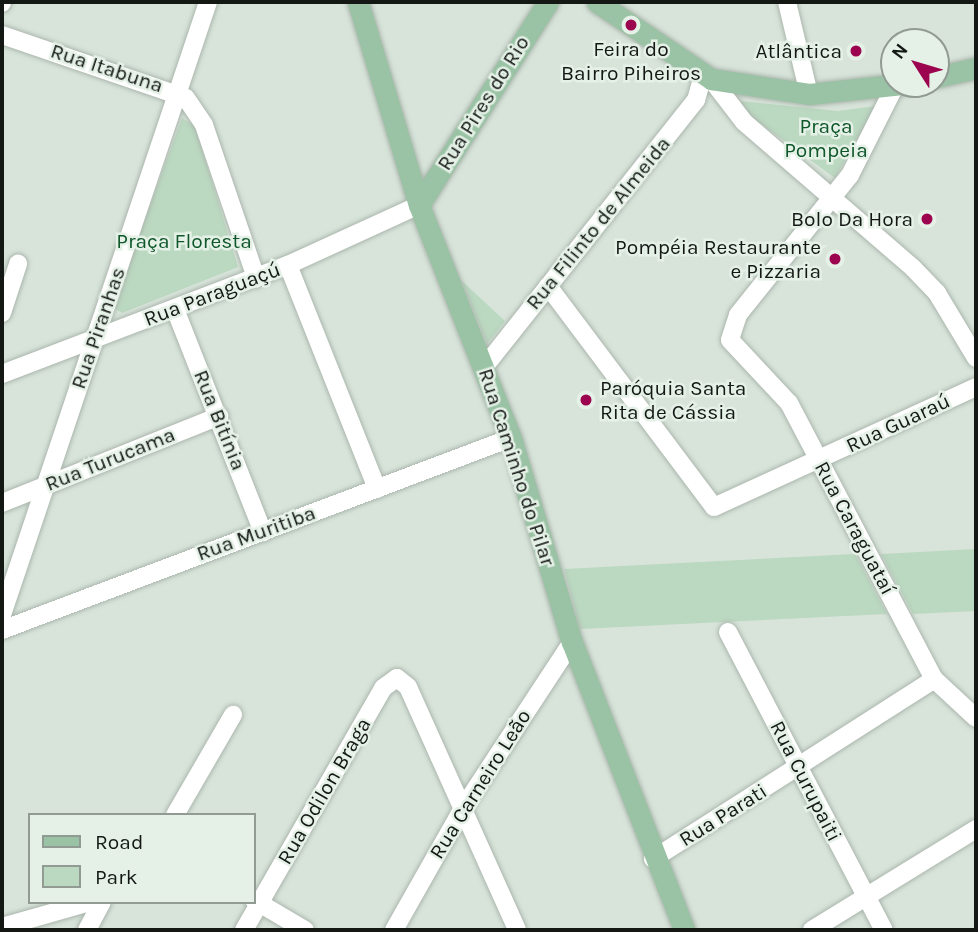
<!DOCTYPE html>
<html>
<head>
<meta charset="utf-8">
<style>
	body { margin:0 }
	#map { position:relative; width:978px; height:932px; overflow:hidden; background:#d8e4da; font-family:Karla,sans-serif }
	div>[style] { position:absolute }
	.green>* { inset:0; background:#bbd8c1 }
	.roads { filter:drop-shadow(0 0 2px #abb6ad) drop-shadow(0 0 2px #abb6ad) }
	.minor>* { height:18px; margin:-9px; padding:0 9px; transform-origin:9px; border-radius:9px; background:#fff }
	.major>* { height:21px; margin:-10.5px; padding:0 10.5px; transform-origin:10.5px; border-radius:10.5px; background:#9ac2a4 }
	.dots>* { width:19px; height:19px; translate:-50% -50%; box-sizing:border-box; border:4px solid #e5f1e7; border-radius:50% }
	span { translate:-50% -50%; white-space:nowrap; text-align:center; line-height:1.15; -webkit-text-stroke:5px #e5f1e7; paint-order:stroke }
	.poi-label { font-size:21px; color:#141815 }
	.right { translate:-100% -50%; text-align:right }
	.left { translate:0 -50%; text-align:left }
	.street-label { font-size:21px; color:#141815 }
	.park-label { font-size:21px; color:#0f572b }
	.frame { position:absolute; inset:0; border:4px solid #141815; pointer-events:none }
	.legend { position:absolute; left:28px; top:813px; width:228px; height:91px; box-sizing:border-box; background:#e5f1e7; border:2px solid #919a93; margin:0; padding:9px 12px; list-style:none; font-size:21px; color:#141815 }
	.legend li { display:flex; align-items:center; gap:14px; height:35px }
	.legend b { width:35px; border:2px solid #919a93 }
	.north { position:absolute; left:880px; top:28px; width:70px; height:70px; box-sizing:border-box; background:#e5f1e7; border:2px solid #919a93; border-radius:50%; rotate:307deg; font-size:19px; font-weight:700; line-height:28px; text-align:center; color:#141815 }
	.north::after { content:''; display:block; margin:auto; width:24px; height:32px; background:#9d044f; clip-path:polygon(50% 0,100% 100%,50% 72%,0 100%) }
</style>
</head>
<body>
<div id="map">
	<div class="green">
		<div style="clip-path:polygon(740px 101px,838px 111px,876px 106px,835px 178px,749px 115px)"></div>
		<div style="clip-path:polygon(182px 118px,195px 126px,238px 267px,122px 313px,113px 307px)"></div>
		<div style="clip-path:polygon(461px 280px,505px 321px,487px 344px)"></div>
		<div style="clip-path:polygon(976px 549px,976px 611px,913px 614px,881px 554px)"></div>
		<div style="clip-path:polygon(855px 554px,887px 614px,580px 629px,564px 569px)"></div>
	</div>
	<div class="roads">
		<div class="minor">
			<div style="left:787px;top:2px;width:95px;rotate:76.6deg"></div>
			<div style="left:2px;top:3px;width:1px;rotate:-90deg"></div>
			<div style="left:2px;top:35px;width:194px;rotate:18.9deg"></div>
			<div style="left:186px;top:98px;width:32px;rotate:56deg"></div>
			<div style="left:204px;top:125px;width:162px;rotate:71.2deg"></div>
			<div style="left:711px;top:79px;width:54px;rotate:52.5deg"></div>
			<div style="left:744px;top:122px;width:223px;rotate:40.8deg"></div>
			<div style="left:913px;top:268px;width:35px;rotate:46deg"></div>
			<div style="left:937px;top:293px;width:76px;rotate:59deg"></div>
			<div style="left:895px;top:86px;width:100px;rotate:116.8deg"></div>
			<div style="left:850px;top:175px;width:179px;rotate:128.7deg"></div>
			<div style="left:738px;top:315px;width:26px;rotate:108deg"></div>
			<div style="left:730px;top:340px;width:86px;rotate:46.9deg"></div>
			<div style="left:789px;top:403px;width:312px;rotate:62.3deg"></div>
			<div style="left:934px;top:679px;width:57px;rotate:42.9deg"></div>
			<div style="left:288px;top:265px;width:241px;rotate:68.3deg"></div>
			<div style="left:548px;top:286px;width:276px;rotate:53.1deg"></div>
			<div style="left:714px;top:507px;width:288px;rotate:-24.6deg"></div>
			<div style="left:175px;top:309px;width:240px;rotate:68.5deg"></div>
			<div style="left:2px;top:313px;width:52px;rotate:-71.9deg"></div>
			<div style="left:485px;top:366px;width:340px;rotate:-51.6deg"></div>
			<div style="left:696px;top:100px;width:25px;rotate:-74deg"></div>
			<div style="left:2px;top:374px;width:306px;rotate:-20.9deg"></div>
			<div style="left:288px;top:265px;width:144px;rotate:-24.6deg"></div>
			<div style="left:2px;top:503px;width:234px;rotate:-21.8deg"></div>
			<div style="left:2px;top:615px;width:647px;rotate:-71.42deg"></div>
			<div style="left:2px;top:630px;width:544px;rotate:-20.67deg"></div>
			<div style="left:728px;top:632px;width:336px;rotate:62.4deg"></div>
			<div style="left:175px;top:815px;width:116px;rotate:-59.9deg"></div>
			<div style="left:653px;top:859px;width:334px;rotate:-32.6deg"></div>
			<div style="left:254px;top:900px;width:59px;rotate:30.5deg"></div>
			<div style="left:2px;top:927px;width:91px;rotate:-15.9deg"></div>
			<div style="left:87px;top:930px;width:32px;rotate:-62deg"></div>
			<div style="left:244px;top:930px;width:279px;rotate:-60.1deg"></div>
			<div style="left:383px;top:688px;width:17px;rotate:-36deg"></div>
			<div style="left:397px;top:678px;width:14px;rotate:39deg"></div>
			<div style="left:408px;top:687px;width:266px;rotate:65.8deg"></div>
			<div style="left:394px;top:930px;width:140px;rotate:-60.5deg"></div>
			<div style="left:463px;top:808px;width:199px;rotate:-56.7deg"></div>
			<div style="left:812px;top:930px;width:193px;rotate:-31.6deg"></div>
		</div>
		<div class="major">
			<div style="left:358px;top:2px;width:212px;rotate:73.3deg"></div>
			<div style="left:419px;top:205px;width:251px;rotate:68.5deg"></div>
			<div style="left:511px;top:438px;width:213px;rotate:73.4deg"></div>
			<div style="left:572px;top:642px;width:309px;rotate:68.7deg"></div>
			<div style="left:597px;top:2px;width:138px;rotate:34deg"></div>
			<div style="left:711px;top:79px;width:99px;rotate:8.7deg"></div>
			<div style="left:809px;top:94px;width:94px;rotate:-6.1deg"></div>
			<div style="left:936px;top:77px;width:41px;rotate:-12.7deg"></div>
			<div style="left:419px;top:205px;width:241px;rotate:-57.6deg"></div>
		</div>
	</div>
	<div class="dots">
		<div style="left:631px;top:25px;background:#9d044f"></div>
		<div style="left:856px;top:51px;background:#9d044f"></div>
		<div style="left:927px;top:219px;background:#9d044f"></div>
		<div style="left:835px;top:259px;background:#9d044f"></div>
		<div style="left:586px;top:400px;background:#9d044f"></div>
	</div>
	<div class="poi-label">
		<span style="left:631px;top:61px">Feira do<br>Bairro Piheiros</span>
		<span class="right" style="left:842px;top:51px">Atlântica</span>
		<span class="right" style="left:913px;top:219px">Bolo Da Hora</span>
		<span class="right" style="left:821px;top:259px">Pompéia Restaurante<br>e Pizzaria</span>
		<span class="left" style="left:600px;top:400px">Paróquia Santa<br>Rita de Cássia</span>
	</div>
	<div class="street-label">
		<span style="left:107px;top:68px;rotate:18deg">Rua Itabuna</span>
		<span style="left:483px;top:103px;rotate:-58deg">Rua Pires do Rio</span>
		<span style="left:598px;top:223px;rotate:-51deg">Rua Filinto de Almeida</span>
		<span style="left:212px;top:294px;rotate:-21deg">Rua Paraguaçú</span>
		<span style="left:98px;top:328px;rotate:-71deg">Rua Piranhas</span>
		<span style="left:220px;top:420px;rotate:68deg">Rua Bitínia</span>
		<span style="left:898px;top:423px;rotate:-25deg">Rua Guaraú</span>
		<span style="left:110px;top:459px;rotate:-22deg">Rua Turucama</span>
		<span style="left:517px;top:467px;rotate:72deg">Rua Caminho do Pilar</span>
		<span style="left:855px;top:528px;rotate:62deg">Rua Caraguataí</span>
		<span style="left:256px;top:533px;rotate:-20deg">Rua Muritiba</span>
		<span style="left:806px;top:781px;rotate:63deg">Rua Curupaiti</span>
		<span style="left:480px;top:784px;rotate:-58deg">Rua Carneiro Leão</span>
		<span style="left:324px;top:791px;rotate:-60deg">Rua Odilon Braga</span>
		<span style="left:723px;top:815px;rotate:-32deg">Rua Parati</span>
	</div>
	<div class="park-label">
		<span style="left:826px;top:138px">Praça<br>Pompeia</span>
		<span style="left:184px;top:241px">Praça Floresta</span>
	</div>
	<div class="frame"></div>
	<ul class="legend">
	<li><b style="height:9px;background:#9ac2a4"></b>Road</li>
	<li><b style="height:19px;background:#bbd8c1"></b>Park</li>
	</ul>
	<div class="north">N</div>
</div>
</body>
</html>
